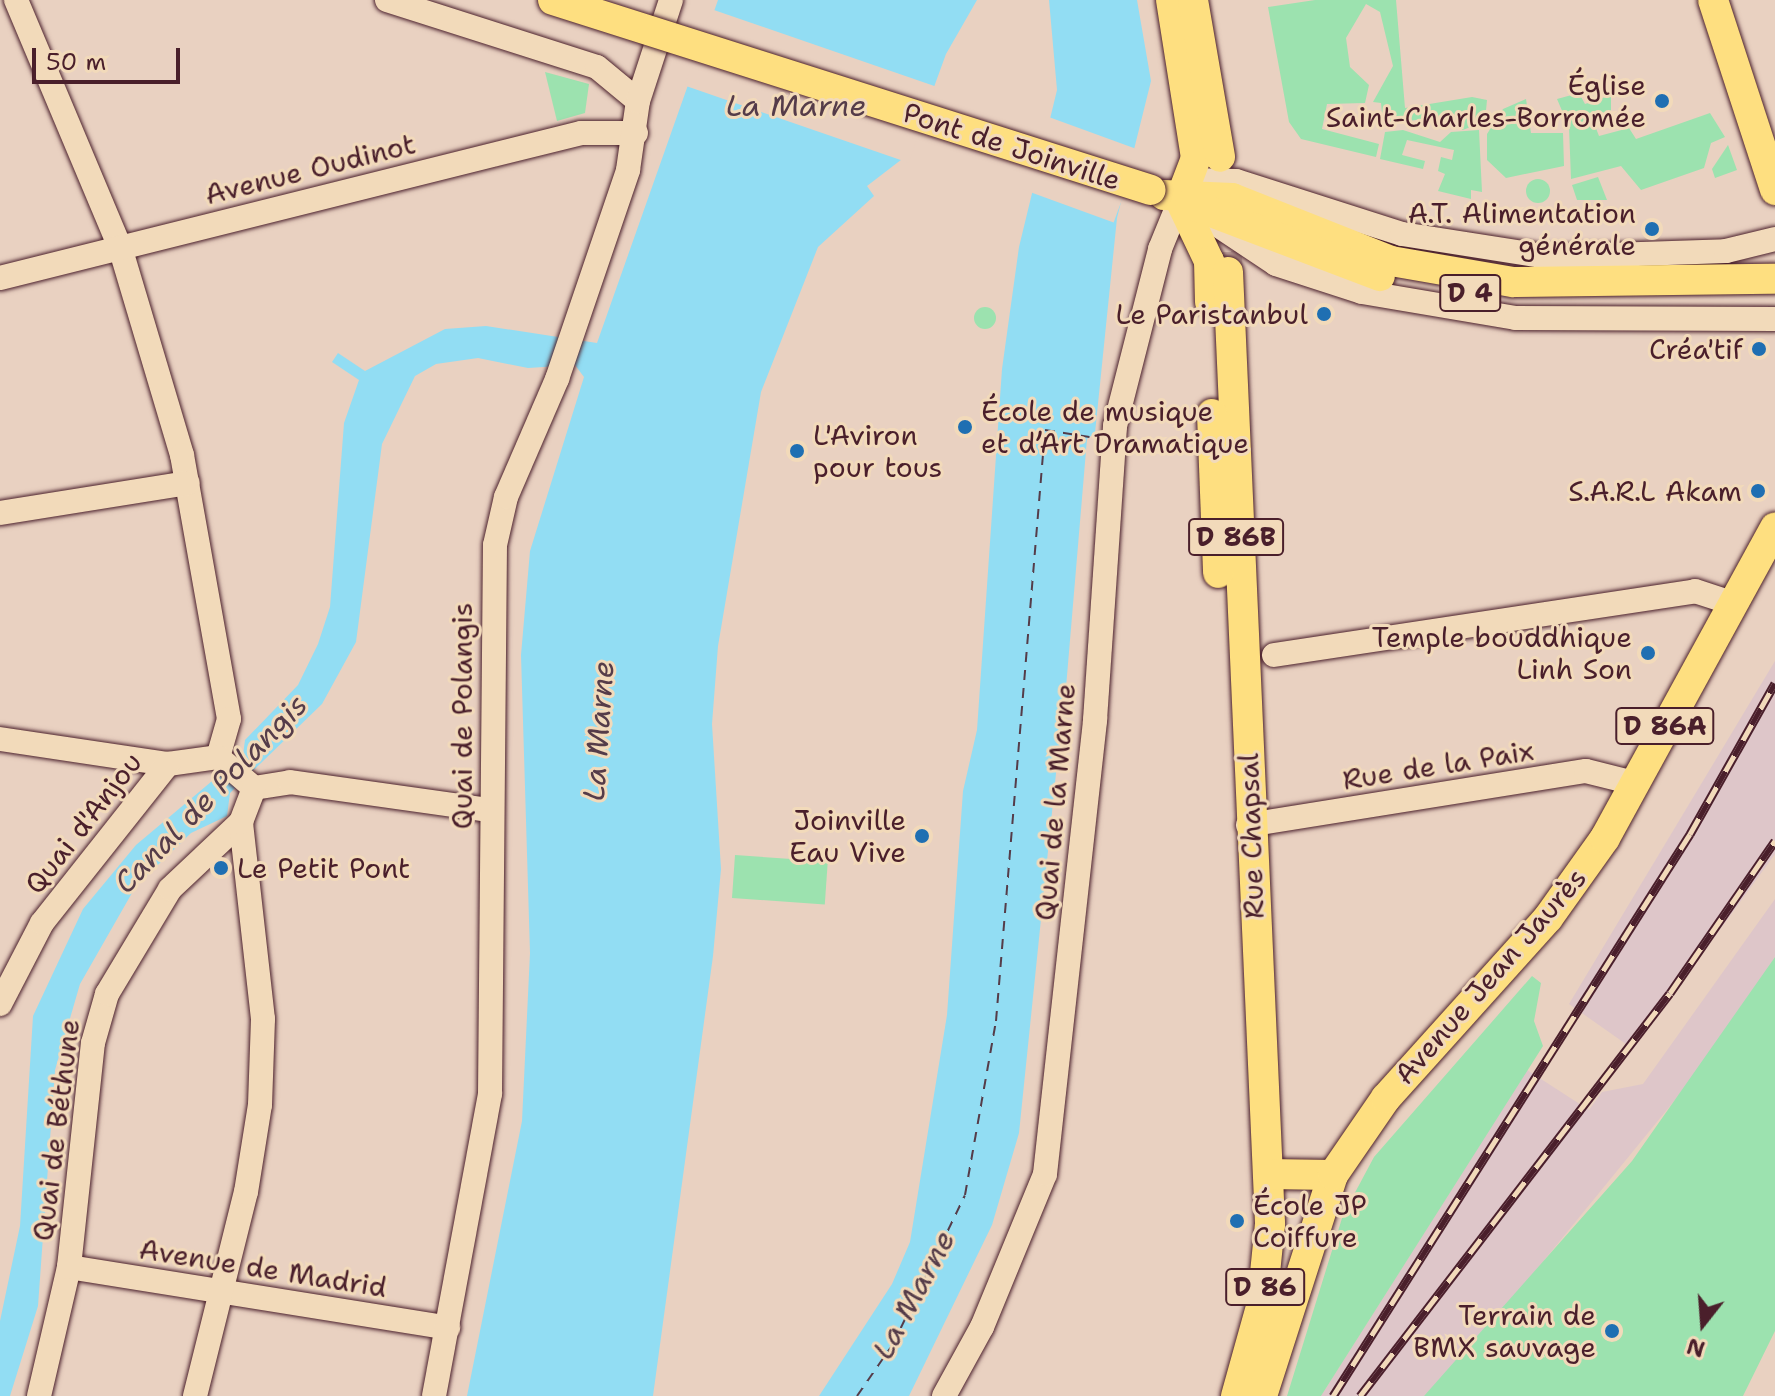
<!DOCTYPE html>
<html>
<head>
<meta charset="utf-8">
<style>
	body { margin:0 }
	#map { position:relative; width:1775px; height:1396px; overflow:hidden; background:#e9d1c1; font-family:"Shantell Sans",sans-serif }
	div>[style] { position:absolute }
	.built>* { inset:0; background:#dec6c9 }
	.green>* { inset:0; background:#9ce2af; transform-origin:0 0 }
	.round { border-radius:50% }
	.water>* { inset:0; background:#92ddf3 }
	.pier>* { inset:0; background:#e9d1c1; transform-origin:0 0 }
	.ferry>* { height:2px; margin-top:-1px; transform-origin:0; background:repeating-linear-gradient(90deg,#553c49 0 10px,transparent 0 18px) }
	.major-tunnel>* { height:30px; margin-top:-15px; transform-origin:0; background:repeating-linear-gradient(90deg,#c9ada3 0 30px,transparent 0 45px) }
	.roads { filter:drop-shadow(0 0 2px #4a1f2b) drop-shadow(0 0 2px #4a1f2b) }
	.minor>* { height:24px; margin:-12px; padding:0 12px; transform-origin:12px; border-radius:12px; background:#f2daba }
	.major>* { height:30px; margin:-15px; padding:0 15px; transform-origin:15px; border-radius:15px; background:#fedf80 }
	.rail>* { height:9px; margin-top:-4.5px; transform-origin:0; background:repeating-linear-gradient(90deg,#f2daba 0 18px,#4a1f2b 0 36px); box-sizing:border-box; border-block:2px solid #4a1f2b }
	.bridges { filter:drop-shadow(0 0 2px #4a1f2b) drop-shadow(0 0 2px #4a1f2b) }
	.major-bridge>* { height:30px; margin:-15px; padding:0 15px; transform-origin:15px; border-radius:15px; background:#fedf80 }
	.dots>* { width:22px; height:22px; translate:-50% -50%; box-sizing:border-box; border:4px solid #f2daba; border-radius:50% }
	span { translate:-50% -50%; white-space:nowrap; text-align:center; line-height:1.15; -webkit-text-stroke:6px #f2daba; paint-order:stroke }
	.shield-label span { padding:2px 6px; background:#f2daba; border:2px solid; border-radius:6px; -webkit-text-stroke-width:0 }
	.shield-label { font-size:26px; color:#4a1f2b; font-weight:700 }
	.poi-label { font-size:28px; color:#4a1f2b }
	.right { translate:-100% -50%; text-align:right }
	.left { translate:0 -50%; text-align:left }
	.street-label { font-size:28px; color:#4a1f2b }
	.water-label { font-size:30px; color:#553c49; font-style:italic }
	.north { position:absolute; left:1663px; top:1284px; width:80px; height:80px; -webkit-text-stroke:6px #f2daba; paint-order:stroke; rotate:197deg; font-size:22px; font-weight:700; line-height:32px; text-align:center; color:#4a1f2b }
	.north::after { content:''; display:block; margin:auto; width:28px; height:36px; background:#4a1f2b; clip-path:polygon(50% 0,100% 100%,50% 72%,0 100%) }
	.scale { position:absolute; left:32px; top:48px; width:148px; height:36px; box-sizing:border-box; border:4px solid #4a1f2b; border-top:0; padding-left:10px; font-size:24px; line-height:28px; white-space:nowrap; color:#4a1f2b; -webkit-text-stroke:6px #f2daba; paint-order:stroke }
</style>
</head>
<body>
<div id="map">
	<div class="built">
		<div style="clip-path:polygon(1775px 661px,1775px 854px,1633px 1049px,1569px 1004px)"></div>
		<div style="clip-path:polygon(1775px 899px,1775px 957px,1714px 1052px,1475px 1345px,1424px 1396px,1321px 1396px,1527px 1070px,1589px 1110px,1602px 1092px,1643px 1084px)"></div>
	</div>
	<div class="green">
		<div style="clip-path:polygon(1315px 0,1396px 0,1405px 108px,1472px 97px,1487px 100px,1485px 121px,1463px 130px,1440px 117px,1383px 124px,1381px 103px,1373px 102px,1393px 66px,1380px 12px,1366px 4px,1346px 38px,1350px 67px,1369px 85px,1365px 103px,1327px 104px,1322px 129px,1379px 144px,1376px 157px,1301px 139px,1289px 122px,1268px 7px)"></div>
		<div style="clip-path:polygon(545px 72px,589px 84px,585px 113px,557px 121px)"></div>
		<div style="clip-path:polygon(1579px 93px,1585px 104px,1611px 95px,1611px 115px,1592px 118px,1599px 136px,1629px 128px,1636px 139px,1710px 113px,1725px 137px,1711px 143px,1704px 168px,1641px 190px,1621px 166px,1571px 179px,1569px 127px,1557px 99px)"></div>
		<div style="clip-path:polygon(1526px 99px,1531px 133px,1563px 133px,1564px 166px,1506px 178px,1487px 160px,1487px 134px,1503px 109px)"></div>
		<div style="clip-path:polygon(1403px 130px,1440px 142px,1451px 132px,1479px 130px,1482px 192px,1471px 190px,1471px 199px,1438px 191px,1445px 174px,1438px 171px,1441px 157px,1452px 160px,1454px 150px,1407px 140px,1402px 155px,1425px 161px,1423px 169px,1380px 159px,1385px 132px)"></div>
		<div style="clip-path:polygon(1728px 145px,1737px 170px,1715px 178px,1712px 169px)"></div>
		<div style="clip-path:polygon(1598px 177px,1607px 200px,1577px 200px,1572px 185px)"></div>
		<div class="round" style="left:1526px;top:179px;width:24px;height:24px"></div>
		<div class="round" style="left:974px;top:307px;width:22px;height:22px"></div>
		<div style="left:735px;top:855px;width:93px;height:43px;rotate:4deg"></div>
		<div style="clip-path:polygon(1775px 957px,1775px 1331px,1743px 1396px,1424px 1396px,1632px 1161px)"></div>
		<div style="clip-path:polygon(1532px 976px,1541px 983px,1534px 1021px,1543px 1046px,1321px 1396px,1287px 1396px,1343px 1215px,1374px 1157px)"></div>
	</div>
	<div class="water">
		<div style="clip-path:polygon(718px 0,977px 0,946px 54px,910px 153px,867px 186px,874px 196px,818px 247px,761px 392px,718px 646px,712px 724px,721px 869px,713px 956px,653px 1396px,467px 1396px,522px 1121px,530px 953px,521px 655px,530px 551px,584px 377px,575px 365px,528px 368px,478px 358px,436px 364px,415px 376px,382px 444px,356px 642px,322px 704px,230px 793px,227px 816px,191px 833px,136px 886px,80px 984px,55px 1070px,38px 1306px,10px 1396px,0 1396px,0 1321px,20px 1226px,33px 1016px,83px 909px,136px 845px,243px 755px,245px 740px,298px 685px,318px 644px,330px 607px,344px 423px,359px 380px,332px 362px,338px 353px,365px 371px,445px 329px,486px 326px,597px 343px)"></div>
		<div style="clip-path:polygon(1049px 0,1137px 0,1151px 81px,1117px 218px,1095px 433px,1087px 439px,1063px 723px,1071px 732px,1058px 754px,1019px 1133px,992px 1225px,909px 1396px,819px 1396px,892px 1284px,910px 1242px,947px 1015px,963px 791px,977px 730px,1002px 369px,1019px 247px,1057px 90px)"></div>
	</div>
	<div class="pier">
		<div style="left:711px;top:9px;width:237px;height:81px;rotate:19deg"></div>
		<div style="left:1046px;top:116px;width:100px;height:77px;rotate:20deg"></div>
	</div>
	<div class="ferry">
		<div style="left:857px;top:1396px;width:63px;rotate:-55.3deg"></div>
		<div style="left:893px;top:1344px;width:165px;rotate:-64.2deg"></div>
		<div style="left:965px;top:1195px;width:177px;rotate:-79.9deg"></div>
		<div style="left:996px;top:1021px;width:593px;rotate:-85.26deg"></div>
		<div style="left:1045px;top:430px;width:45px;rotate:9deg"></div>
	</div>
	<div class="major-tunnel">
		<div style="left:1223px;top:207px;width:65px;rotate:85.6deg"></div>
	</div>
	<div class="roads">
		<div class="minor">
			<div style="left:16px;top:0;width:268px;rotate:67.2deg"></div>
			<div style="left:120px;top:247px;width:217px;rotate:73.4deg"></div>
			<div style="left:182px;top:455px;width:268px;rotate:79.9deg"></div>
			<div style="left:229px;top:719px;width:40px;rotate:106deg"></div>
			<div style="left:387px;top:0;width:220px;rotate:17.7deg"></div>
			<div style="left:597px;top:67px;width:53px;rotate:39.7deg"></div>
			<div style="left:1189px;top:180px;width:47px;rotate:1.2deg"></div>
			<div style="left:1236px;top:181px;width:174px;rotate:17.7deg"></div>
			<div style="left:1402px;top:234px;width:149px;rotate:8.9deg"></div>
			<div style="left:1549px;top:257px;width:177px;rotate:-1.9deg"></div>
			<div style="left:1726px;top:251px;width:50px;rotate:-13.8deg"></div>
			<div style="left:0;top:278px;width:599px;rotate:-14.01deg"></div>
			<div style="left:581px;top:133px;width:55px"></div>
			<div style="left:0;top:513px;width:190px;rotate:-9.1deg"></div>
			<div style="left:1274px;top:655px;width:426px;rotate:-8.6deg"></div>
			<div style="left:1695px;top:591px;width:39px;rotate:18deg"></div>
			<div style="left:0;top:739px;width:170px;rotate:8.5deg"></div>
			<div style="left:168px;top:764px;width:50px;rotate:-8deg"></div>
			<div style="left:218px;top:757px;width:48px;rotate:40.7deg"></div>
			<div style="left:254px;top:788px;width:36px;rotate:-9deg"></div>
			<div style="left:290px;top:782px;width:202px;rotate:8deg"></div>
			<div style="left:1248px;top:825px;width:342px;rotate:-9.1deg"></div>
			<div style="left:1586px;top:771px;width:49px;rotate:14deg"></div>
			<div style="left:0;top:1004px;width:91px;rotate:-62.6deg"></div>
			<div style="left:42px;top:923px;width:203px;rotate:-51.6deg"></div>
			<div style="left:69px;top:1267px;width:384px;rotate:9.1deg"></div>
			<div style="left:39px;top:1396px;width:132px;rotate:-76.9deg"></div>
			<div style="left:69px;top:1267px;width:225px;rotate:-83.9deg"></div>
			<div style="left:93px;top:1043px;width:51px;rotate:-74.1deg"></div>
			<div style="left:107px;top:994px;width:122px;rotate:-59deg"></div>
			<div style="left:170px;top:889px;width:98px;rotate:-43.3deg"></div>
			<div style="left:195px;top:1396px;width:210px;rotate:-76deg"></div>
			<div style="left:246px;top:1192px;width:88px;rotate:-80.9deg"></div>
			<div style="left:260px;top:1105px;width:86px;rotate:-88deg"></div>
			<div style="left:263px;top:1019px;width:198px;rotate:-96.4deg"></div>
			<div style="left:241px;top:822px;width:36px;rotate:-69deg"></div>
			<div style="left:434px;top:1396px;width:307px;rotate:-79.5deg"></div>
			<div style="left:490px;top:1094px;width:549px;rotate:-89.48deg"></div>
			<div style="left:495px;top:545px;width:49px;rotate:-77.1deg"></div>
			<div style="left:506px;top:497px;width:129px;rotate:-66.6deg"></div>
			<div style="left:557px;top:379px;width:221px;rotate:-71.2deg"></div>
			<div style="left:628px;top:170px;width:70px;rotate:-81.8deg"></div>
			<div style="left:638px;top:101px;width:106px;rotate:-71.9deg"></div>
			<div style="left:944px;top:1396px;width:79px;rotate:-61.2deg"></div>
			<div style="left:982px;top:1327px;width:165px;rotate:-67.6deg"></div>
			<div style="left:1045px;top:1174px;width:457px;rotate:-83.7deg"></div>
			<div style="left:1095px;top:720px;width:295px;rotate:-86.1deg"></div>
			<div style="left:1115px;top:426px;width:183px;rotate:-75.7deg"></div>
			<div style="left:1160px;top:249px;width:53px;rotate:-67.8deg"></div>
			<div style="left:1180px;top:200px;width:115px;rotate:33.7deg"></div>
			<div style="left:1276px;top:264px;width:90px;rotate:18deg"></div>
			<div style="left:1362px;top:292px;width:156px;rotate:9.6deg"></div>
			<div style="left:1516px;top:318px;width:259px;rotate:0.2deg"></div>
		</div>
		<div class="major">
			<div style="left:1171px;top:0;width:160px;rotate:81deg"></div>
			<div style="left:1196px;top:158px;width:45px;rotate:110.9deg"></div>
			<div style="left:1180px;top:200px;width:68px;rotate:64.6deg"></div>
			<div style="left:1209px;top:261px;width:41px;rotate:88.6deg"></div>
			<div style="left:1193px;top:0;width:159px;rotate:80.2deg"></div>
			<div style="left:1713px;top:0;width:200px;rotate:71.9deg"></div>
			<div style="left:1164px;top:195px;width:68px;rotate:2.5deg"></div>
			<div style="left:1232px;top:198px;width:171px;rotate:21.6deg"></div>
			<div style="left:1391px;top:261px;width:124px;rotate:9.8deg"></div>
			<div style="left:1513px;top:282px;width:262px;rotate:-0.7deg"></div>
			<div style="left:1190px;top:204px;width:203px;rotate:20.8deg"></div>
			<div style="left:1228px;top:272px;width:953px;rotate:87.47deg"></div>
			<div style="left:1270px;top:1224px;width:79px;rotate:95.8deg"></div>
			<div style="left:1262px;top:1303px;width:97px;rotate:105.6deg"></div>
			<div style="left:1212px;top:414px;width:159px;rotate:87.8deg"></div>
			<div style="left:1268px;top:1174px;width:65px;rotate:0.9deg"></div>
			<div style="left:1262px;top:1396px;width:232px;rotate:-72.2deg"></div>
			<div style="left:1333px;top:1175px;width:93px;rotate:-55.5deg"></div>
			<div style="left:1386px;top:1098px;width:242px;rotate:-48deg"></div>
			<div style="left:1548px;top:918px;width:98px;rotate:-54.5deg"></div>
			<div style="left:1605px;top:838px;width:354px;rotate:-61.3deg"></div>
		</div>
	</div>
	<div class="rail">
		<div style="left:1333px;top:1396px;width:666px;rotate:-57.58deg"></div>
		<div style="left:1690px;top:834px;width:173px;rotate:-60.6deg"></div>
		<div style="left:1360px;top:1396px;width:508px;rotate:-52.43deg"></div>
		<div style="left:1670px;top:993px;width:185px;rotate:-55.4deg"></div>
	</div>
	<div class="bridges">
		<div class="major-bridge">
			<div style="left:553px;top:0;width:627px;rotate:17.63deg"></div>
		</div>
	</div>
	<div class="dots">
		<div style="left:1662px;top:101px;background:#1f6fb2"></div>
		<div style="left:1652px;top:229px;background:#1f6fb2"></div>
		<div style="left:1324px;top:314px;background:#1f6fb2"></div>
		<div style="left:1759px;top:349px;background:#1f6fb2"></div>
		<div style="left:965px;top:427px;background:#1f6fb2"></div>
		<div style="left:797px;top:451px;background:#1f6fb2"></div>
		<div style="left:1758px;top:491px;background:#1f6fb2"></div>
		<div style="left:1648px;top:653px;background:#1f6fb2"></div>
		<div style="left:922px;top:836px;background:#1f6fb2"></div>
		<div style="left:221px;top:868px;background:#1f6fb2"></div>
		<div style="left:1237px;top:1221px;background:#1f6fb2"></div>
		<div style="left:1612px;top:1331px;background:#1f6fb2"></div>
	</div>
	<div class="shield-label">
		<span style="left:1470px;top:293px">D 4</span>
		<span style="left:1236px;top:537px">D 86B</span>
		<span style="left:1665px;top:726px">D 86A</span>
		<span style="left:1265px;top:1287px">D 86</span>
	</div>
	<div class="poi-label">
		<span class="right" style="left:1646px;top:101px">Église<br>Saint-Charles-Borromée</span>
		<span class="right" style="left:1636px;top:229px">A.T. Alimentation<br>générale</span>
		<span class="right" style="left:1308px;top:314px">Le Paristanbul</span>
		<span class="right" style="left:1743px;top:349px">Créa'tif</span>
		<span class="left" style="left:981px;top:427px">École de musique<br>et d’Art Dramatique</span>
		<span class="left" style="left:813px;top:451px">L'Aviron<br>pour tous</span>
		<span class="right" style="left:1742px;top:491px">S.A.R.L Akam</span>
		<span class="right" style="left:1632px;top:653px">Temple bouddhique<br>Linh Son</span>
		<span class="right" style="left:906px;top:836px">Joinville<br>Eau Vive</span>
		<span class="left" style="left:237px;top:868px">Le Petit Pont</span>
		<span class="left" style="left:1253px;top:1221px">École JP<br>Coiffure</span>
		<span class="right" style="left:1596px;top:1331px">Terrain de<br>BMX sauvage</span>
	</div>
	<div class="street-label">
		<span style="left:1012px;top:146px;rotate:18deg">Pont de Joinville</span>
		<span style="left:310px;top:169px;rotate:-14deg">Avenue Oudinot</span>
		<span style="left:462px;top:716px;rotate:-90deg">Quai de Polangis</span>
		<span style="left:1438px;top:765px;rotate:-9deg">Rue de la Paix</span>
		<span style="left:1055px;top:802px;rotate:-85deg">Quai de la Marne</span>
		<span style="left:83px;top:823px;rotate:-52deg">Quai d'Anjou</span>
		<span style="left:1251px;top:836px;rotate:-92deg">Rue Chapsal</span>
		<span style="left:1490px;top:976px;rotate:-49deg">Avenue Jean Jaurès</span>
		<span style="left:56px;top:1130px;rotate:-83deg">Quai de Béthune</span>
		<span style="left:263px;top:1268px;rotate:9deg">Avenue de Madrid</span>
	</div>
	<div class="water-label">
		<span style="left:796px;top:106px">La Marne</span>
		<span style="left:599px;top:731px;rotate:-86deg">La Marne</span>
		<span style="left:211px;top:794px;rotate:-46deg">Canal de Polangis</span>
		<span style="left:914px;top:1295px;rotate:-62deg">La Marne</span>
	</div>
	<div class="north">N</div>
	<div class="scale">50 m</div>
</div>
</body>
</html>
